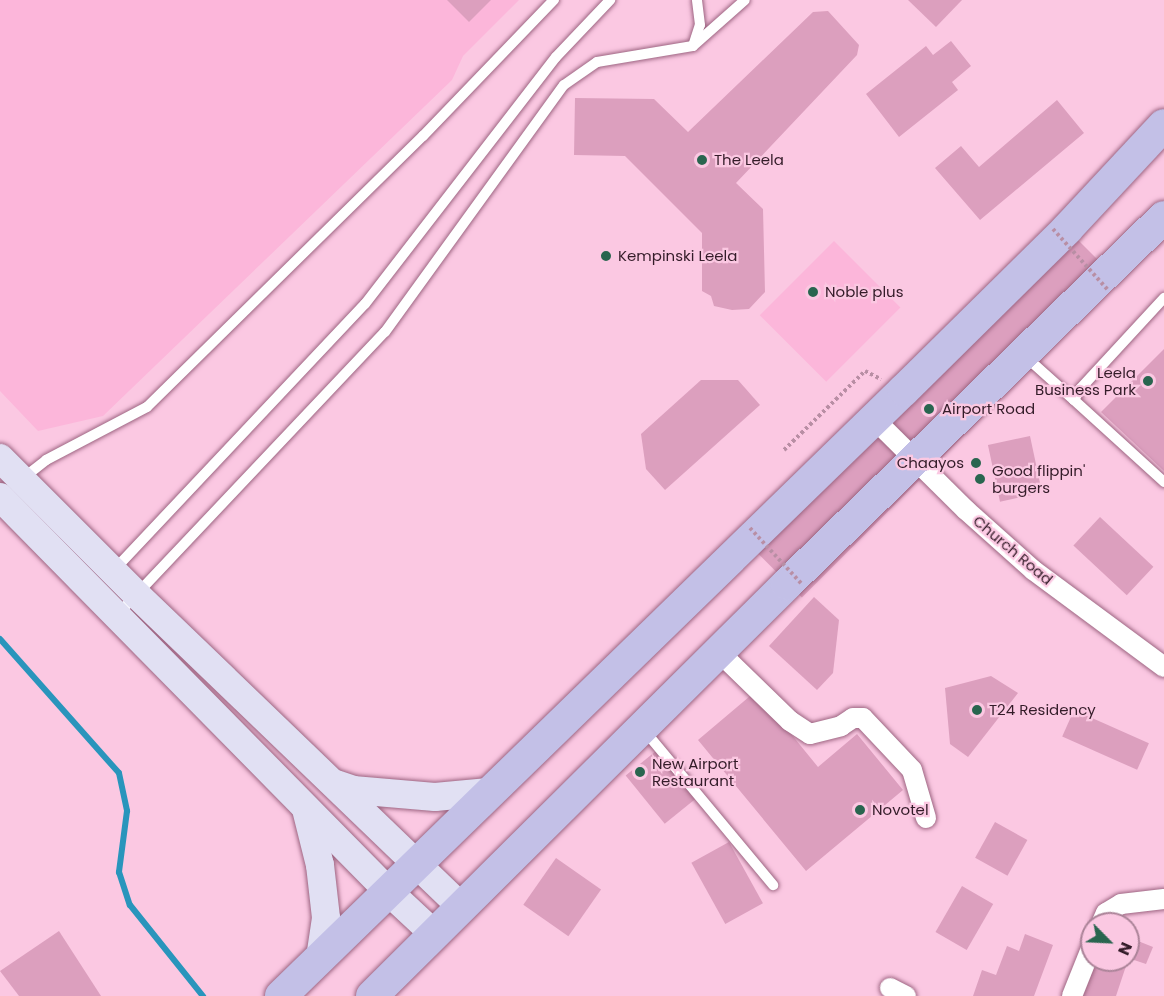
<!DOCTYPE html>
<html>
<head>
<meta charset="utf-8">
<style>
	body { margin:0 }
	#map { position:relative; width:1164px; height:996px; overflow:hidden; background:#fbc8e2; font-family:Poppins,sans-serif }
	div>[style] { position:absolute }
	.built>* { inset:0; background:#fcb6da; transform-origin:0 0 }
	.stream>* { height:6px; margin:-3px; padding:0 3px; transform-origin:3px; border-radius:3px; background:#2995bc }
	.building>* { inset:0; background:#dc9fbe; transform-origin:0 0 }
	.path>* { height:4px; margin-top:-2px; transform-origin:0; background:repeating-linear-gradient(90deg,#b88ea4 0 3px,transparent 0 6px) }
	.roads { filter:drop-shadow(0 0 2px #9d6582) drop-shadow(0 0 2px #9d6582) }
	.lane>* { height:10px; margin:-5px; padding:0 5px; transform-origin:5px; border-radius:5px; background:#fff }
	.street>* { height:20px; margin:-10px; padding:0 10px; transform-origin:10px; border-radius:10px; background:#fff }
	.secondary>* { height:28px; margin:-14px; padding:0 14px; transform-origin:14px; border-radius:14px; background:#e1e0f3 }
	.primary>* { height:32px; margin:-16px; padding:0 16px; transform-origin:16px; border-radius:16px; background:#c3c0e7 }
	.path-bridge>* { height:4px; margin-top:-2px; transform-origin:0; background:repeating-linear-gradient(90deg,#b88ea4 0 3px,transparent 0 6px) }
	.dots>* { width:16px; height:16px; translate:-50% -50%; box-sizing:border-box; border:3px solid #fbc8e2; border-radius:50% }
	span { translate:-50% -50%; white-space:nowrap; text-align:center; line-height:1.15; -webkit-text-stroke:4.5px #fbc8e2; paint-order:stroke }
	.poi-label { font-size:15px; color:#341c29 }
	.left { translate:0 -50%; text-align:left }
	.right { translate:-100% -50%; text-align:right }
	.street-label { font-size:15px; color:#341c29 }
	.north { position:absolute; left:1080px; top:912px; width:60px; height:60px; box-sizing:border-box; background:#fbc8e2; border:2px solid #ab8398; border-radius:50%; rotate:114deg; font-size:16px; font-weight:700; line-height:24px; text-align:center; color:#341c29 }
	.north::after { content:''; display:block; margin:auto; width:21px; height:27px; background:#29654f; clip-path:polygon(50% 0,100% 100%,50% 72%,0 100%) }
</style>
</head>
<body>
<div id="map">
	<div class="built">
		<div style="clip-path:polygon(0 0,519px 0,463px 56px,452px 80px,103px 416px,38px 431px,0 391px)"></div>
		<div style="left:834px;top:241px;width:94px;height:105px;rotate:45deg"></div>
	</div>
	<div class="stream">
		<div style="left:0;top:639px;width:179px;rotate:48.4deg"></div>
		<div style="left:119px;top:773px;width:39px;rotate:78deg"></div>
		<div style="left:127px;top:811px;width:62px;rotate:97.5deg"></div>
		<div style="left:119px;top:872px;width:35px;rotate:72deg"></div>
		<div style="left:130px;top:905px;width:117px;rotate:51.3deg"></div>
	</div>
	<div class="building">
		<div style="clip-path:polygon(447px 0,491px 0,469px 22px)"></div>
		<div style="clip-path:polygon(908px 0,962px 0,936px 27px)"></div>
		<div style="clip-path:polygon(828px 11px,859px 45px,857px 55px,736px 183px,763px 209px,765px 292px,749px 309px,732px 310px,714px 306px,711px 296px,702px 291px,702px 233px,625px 156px,574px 155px,575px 98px,654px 99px,688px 132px,813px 12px)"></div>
		<div style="clip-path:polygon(951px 41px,971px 66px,952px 82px,958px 90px,899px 137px,866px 94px,926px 46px,933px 55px)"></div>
		<div style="clip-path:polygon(1057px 100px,1084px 133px,980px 220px,935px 168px,961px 146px,979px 167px)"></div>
		<div style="left:1060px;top:222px;width:83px;height:448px;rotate:45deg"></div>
		<div style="clip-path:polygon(1164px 349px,1164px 471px,1101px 412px)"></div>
		<div style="clip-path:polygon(701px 380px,738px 380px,760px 405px,665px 490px,646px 469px,641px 434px)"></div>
		<div style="left:1030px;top:436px;width:58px;height:43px;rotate:78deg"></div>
		<div style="left:1100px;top:517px;width:73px;height:39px;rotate:43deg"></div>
		<div style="clip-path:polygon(814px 597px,839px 620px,833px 673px,817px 690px,769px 646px)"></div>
		<div style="clip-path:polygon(991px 676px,1018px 693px,968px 757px,950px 744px,945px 688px)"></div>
		<div style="clip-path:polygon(756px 691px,818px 767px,857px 734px,903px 790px,806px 871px,698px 740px)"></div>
		<div style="left:1074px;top:710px;width:82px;height:29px;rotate:24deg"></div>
		<div style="left:656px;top:751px;width:62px;height:39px;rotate:51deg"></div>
		<div style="left:995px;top:822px;width:37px;height:41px;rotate:29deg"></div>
		<div style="left:729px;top:842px;width:70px;height:43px;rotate:61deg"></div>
		<div style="left:556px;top:858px;width:55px;height:57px;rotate:35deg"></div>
		<div style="left:962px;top:886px;width:36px;height:53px;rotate:30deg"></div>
		<div style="clip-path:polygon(59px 931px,101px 996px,19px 996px,0 971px)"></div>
		<div style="clip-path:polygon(1025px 934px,1053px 945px,1034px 996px,973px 996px,982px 970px,996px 975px,1007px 946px,1019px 951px)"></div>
		<div style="clip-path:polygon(1128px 937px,1153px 947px,1146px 964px,1128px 958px)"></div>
		<div style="clip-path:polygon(1092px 960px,1128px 960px,1116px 996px,1080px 996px)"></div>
	</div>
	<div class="path">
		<div style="left:784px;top:450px;width:113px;rotate:-44.3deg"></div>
		<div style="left:865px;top:371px;width:18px;rotate:27deg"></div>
	</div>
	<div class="roads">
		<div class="lane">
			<div style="left:693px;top:46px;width:22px;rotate:-72deg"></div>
			<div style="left:700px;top:25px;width:25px;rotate:-97deg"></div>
			<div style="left:1026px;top:357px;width:64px;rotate:41.9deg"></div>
			<div style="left:1074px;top:400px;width:13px;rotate:-61deg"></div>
			<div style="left:1080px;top:389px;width:124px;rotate:-47.3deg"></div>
			<div style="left:1074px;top:400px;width:122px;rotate:42.3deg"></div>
			<div style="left:22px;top:479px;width:31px;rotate:-38deg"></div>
			<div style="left:46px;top:460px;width:114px;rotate:-27.7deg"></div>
			<div style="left:147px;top:407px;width:387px;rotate:-44.5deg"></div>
			<div style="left:423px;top:136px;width:189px;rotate:-46.1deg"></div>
			<div style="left:115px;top:569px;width:364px;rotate:-46.7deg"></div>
			<div style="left:365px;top:304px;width:312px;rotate:-52.3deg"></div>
			<div style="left:556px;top:57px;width:79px;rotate:-46.5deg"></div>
			<div style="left:117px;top:615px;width:390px;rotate:-46.6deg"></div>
			<div style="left:385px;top:332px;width:305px;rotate:-54.1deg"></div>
			<div style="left:564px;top:85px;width:40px;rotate:-34.9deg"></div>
			<div style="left:597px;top:62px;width:97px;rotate:-9.5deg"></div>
			<div style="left:693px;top:46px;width:69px;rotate:-41.5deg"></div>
			<div style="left:644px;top:730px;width:202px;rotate:50.2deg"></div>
		</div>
		<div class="street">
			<div style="left:874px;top:419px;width:129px;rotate:44.7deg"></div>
			<div style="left:966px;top:510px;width:90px;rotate:41.8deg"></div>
			<div style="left:1033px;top:570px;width:163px;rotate:36.5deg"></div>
			<div style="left:719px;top:652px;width:99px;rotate:44.2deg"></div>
			<div style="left:790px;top:721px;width:24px;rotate:33deg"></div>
			<div style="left:810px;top:734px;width:32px;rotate:-14deg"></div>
			<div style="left:841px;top:726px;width:14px;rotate:-34deg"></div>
			<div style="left:853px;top:718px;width:10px"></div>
			<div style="left:863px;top:718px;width:71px;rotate:46.7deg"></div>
			<div style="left:912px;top:770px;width:50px;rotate:73.7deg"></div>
			<div style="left:1101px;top:924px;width:12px;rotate:-66deg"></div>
			<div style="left:1106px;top:913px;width:17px;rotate:-31deg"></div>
			<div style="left:1121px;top:904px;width:43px;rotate:-6.6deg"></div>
			<div style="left:890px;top:988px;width:18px;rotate:27deg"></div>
			<div style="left:1072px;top:996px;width:54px;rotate:-68.2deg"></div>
		</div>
		<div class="secondary">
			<div style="left:0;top:458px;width:194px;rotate:45deg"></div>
			<div style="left:137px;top:595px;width:450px;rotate:43.9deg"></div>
			<div style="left:0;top:497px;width:554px;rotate:45.44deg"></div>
			<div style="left:389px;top:892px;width:62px;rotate:43deg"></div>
			<div style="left:336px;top:784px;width:18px;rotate:19deg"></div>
			<div style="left:353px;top:790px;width:82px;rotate:4.9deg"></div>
			<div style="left:435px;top:797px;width:54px;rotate:-5.3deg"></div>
			<div style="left:306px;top:809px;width:58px;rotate:76deg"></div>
			<div style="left:320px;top:865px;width:53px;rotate:83.5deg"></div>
			<div style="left:326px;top:918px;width:40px;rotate:98.5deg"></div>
		</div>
		<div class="primary">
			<div style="left:281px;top:996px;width:869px;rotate:-44.21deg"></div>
			<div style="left:904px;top:390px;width:229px;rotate:-44.6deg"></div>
			<div style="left:1067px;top:229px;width:142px;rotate:-47deg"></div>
			<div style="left:372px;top:996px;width:585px;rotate:-44.79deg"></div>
			<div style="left:787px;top:584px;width:526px;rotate:-44.23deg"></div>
		</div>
	</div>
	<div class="path-bridge">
		<div style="left:1053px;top:229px;width:82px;rotate:48deg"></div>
		<div style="left:750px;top:528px;width:75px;rotate:47.2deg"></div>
	</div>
	<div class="dots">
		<div style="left:702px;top:160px;background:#29654f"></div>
		<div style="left:606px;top:256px;background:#29654f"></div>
		<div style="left:813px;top:292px;background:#29654f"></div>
		<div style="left:1148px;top:381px;background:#29654f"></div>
		<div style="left:929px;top:409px;background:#29654f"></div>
		<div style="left:976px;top:463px;background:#29654f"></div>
		<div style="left:980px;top:479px;background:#29654f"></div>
		<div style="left:977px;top:710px;background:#29654f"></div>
		<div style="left:640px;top:772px;background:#29654f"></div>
		<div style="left:860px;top:810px;background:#29654f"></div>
	</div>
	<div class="poi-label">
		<span class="left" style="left:714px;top:160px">The Leela</span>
		<span class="left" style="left:618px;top:256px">Kempinski Leela</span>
		<span class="left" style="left:825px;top:292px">Noble plus</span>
		<span class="right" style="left:1136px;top:381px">Leela<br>Business Park</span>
		<span class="left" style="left:942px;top:409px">Airport Road</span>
		<span class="right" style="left:964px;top:463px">Chaayos</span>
		<span class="left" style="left:992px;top:479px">Good flippin'<br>burgers</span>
		<span class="left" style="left:989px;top:710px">T24 Residency</span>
		<span class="left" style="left:652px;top:772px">New Airport<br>Restaurant</span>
		<span class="left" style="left:872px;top:810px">Novotel</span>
	</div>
	<div class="street-label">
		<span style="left:1013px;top:550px;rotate:40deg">Church Road</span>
	</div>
	<div class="north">N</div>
</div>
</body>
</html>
